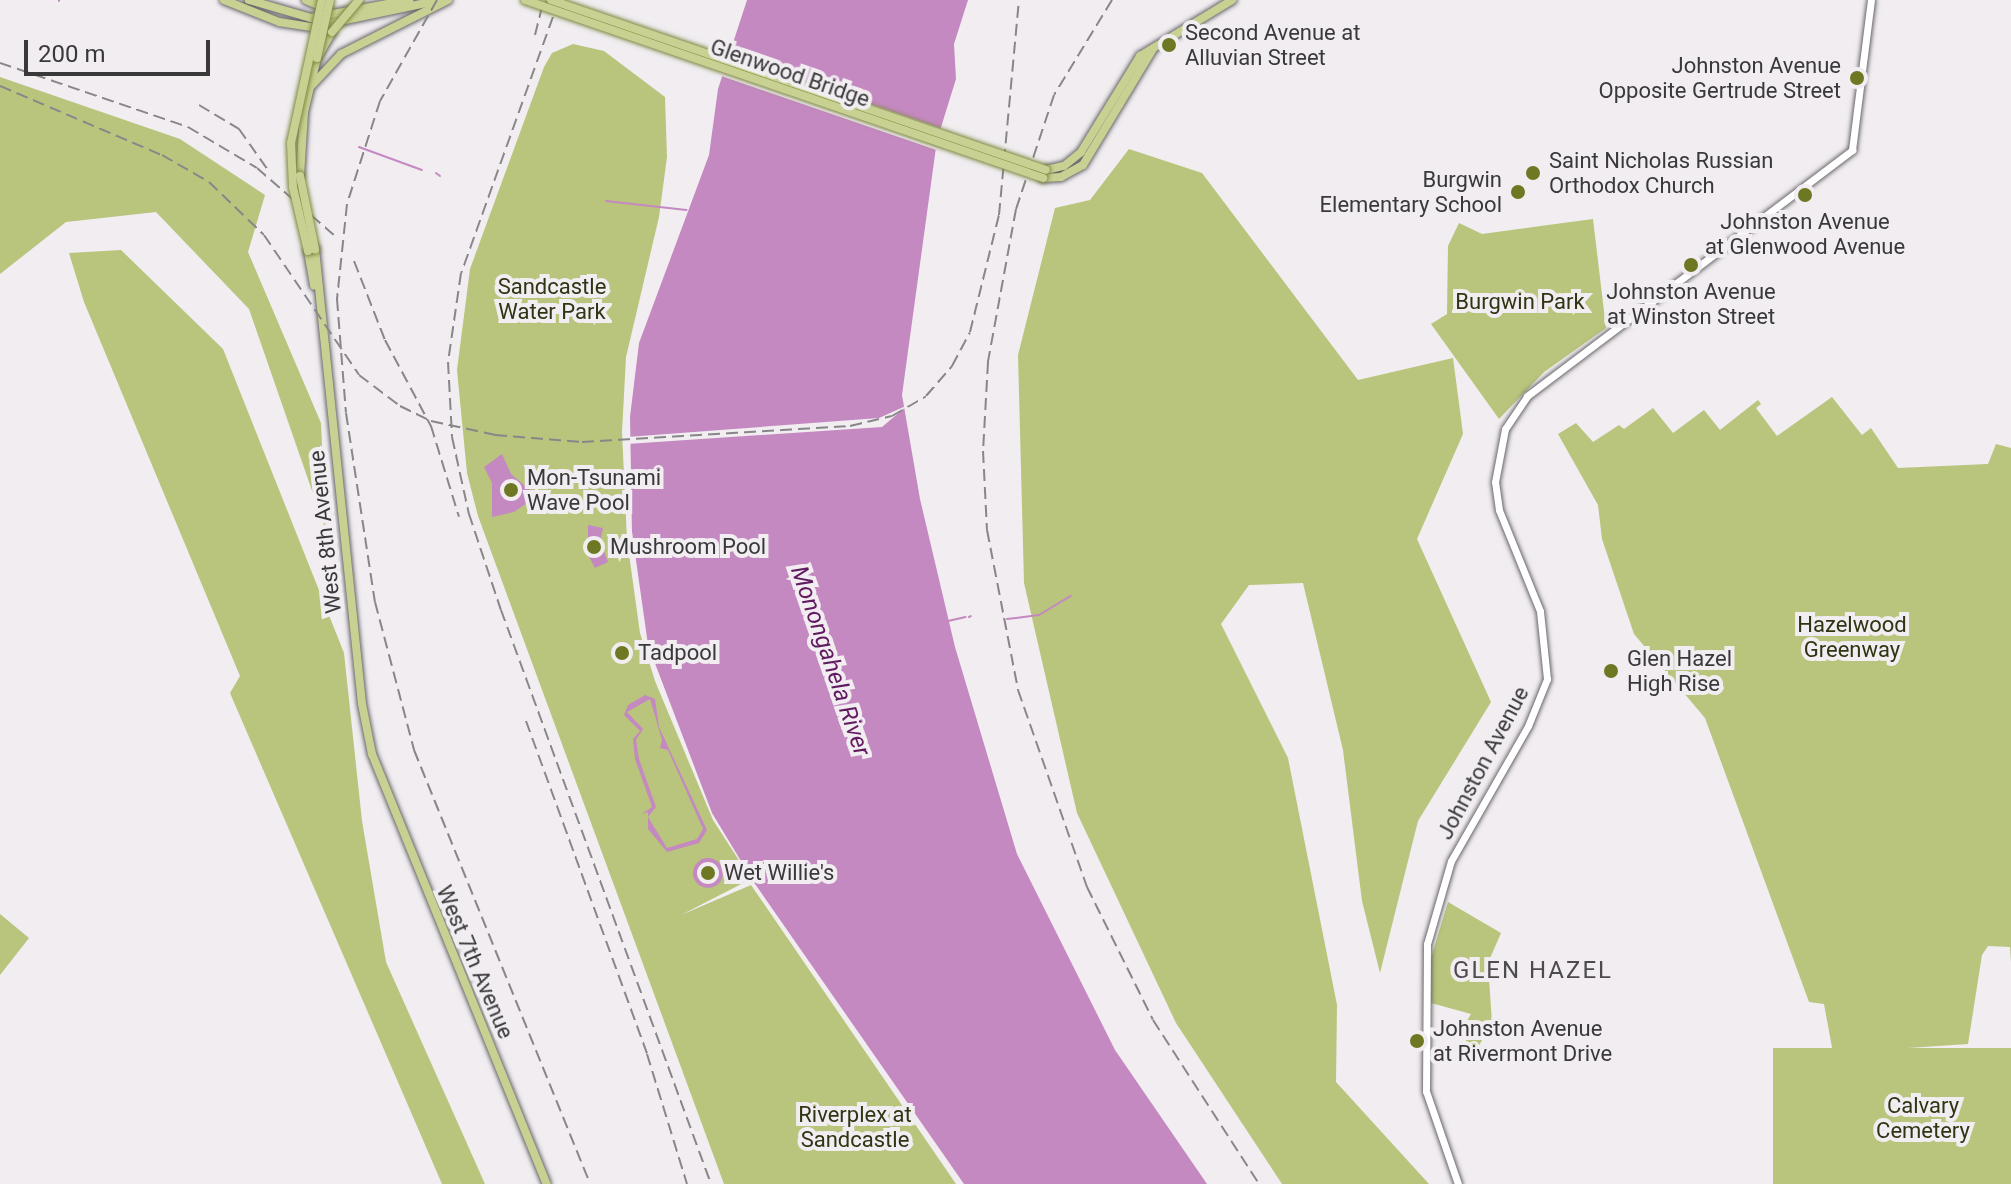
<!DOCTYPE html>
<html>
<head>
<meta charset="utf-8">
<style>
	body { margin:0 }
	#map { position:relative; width:2011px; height:1184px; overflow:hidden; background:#f1edf1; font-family:Roboto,sans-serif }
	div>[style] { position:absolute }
	.green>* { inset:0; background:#b9c47c; transform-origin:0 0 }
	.water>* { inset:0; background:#c489c1 }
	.round { border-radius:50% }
	.pier>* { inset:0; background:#f1edf1; transform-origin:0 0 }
	.stream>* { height:2px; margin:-1px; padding:0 1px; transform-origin:1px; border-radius:1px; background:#c489c1 }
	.roads { filter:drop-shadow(0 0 2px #6a676a) drop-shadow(0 0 2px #6a676a) }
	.secondary>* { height:7px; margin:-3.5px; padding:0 3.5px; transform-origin:3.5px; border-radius:3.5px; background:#fff }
	.primary>* { height:8px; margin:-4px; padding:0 4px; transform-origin:4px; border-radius:4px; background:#c8d191 }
	.rail>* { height:2px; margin-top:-1px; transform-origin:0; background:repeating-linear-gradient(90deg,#888688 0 12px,transparent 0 18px) }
	.bridges { filter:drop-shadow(0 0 2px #7f8842) drop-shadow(0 0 2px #7f8842) }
	.primary-bridge>* { height:8px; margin:-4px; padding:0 4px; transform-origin:4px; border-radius:4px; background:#c8d191 }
	.dots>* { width:22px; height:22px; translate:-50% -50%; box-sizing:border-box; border:4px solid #f1edf1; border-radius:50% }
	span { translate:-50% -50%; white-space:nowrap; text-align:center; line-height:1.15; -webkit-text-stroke:8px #f1edf1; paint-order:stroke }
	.poi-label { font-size:22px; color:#3a393a }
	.left { translate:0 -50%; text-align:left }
	.right { translate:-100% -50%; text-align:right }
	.street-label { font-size:22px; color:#3a393a }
	.park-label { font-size:22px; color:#303412 }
	.water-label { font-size:24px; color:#611a60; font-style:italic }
	.neighbourhood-label { font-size:24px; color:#4e4b4e; letter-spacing:2px }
	.scale { position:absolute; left:24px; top:40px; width:186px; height:36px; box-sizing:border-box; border:4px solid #3a393a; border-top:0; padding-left:10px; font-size:24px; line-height:28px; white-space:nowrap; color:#3a393a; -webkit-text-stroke:6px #f1edf1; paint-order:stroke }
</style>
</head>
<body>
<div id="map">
	<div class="green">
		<div style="clip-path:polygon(573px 44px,604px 51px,665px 97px,667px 157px,659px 217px,626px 357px,622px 432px,627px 540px,640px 633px,655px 681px,713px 820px,751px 879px,681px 915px,751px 885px,956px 1184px,724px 1184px,478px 516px,467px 473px,457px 370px,470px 269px,544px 67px,552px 53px)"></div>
		<div style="clip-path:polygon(0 77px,180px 139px,265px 195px,248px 252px,321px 423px,326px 531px,249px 309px,156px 212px,66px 222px,0 274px)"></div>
		<div style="clip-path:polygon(1129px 149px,1202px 173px,1358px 380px,1453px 358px,1463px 434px,1417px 539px,1491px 702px,1418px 821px,1380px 973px,1362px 901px,1343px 750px,1303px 583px,1249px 585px,1221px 624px,1288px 758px,1337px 1005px,1336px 1082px,1429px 1184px,1282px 1184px,1176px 1023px,1077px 813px,1024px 583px,1018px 355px,1055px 208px,1090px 200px)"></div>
		<div style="clip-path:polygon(1593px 219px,1606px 328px,1544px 372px,1499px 419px,1431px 324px,1447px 314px,1448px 246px,1459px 223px,1482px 234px)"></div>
		<div style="clip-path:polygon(121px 250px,223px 349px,344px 653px,362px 821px,386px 962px,485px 1184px,442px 1184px,230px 693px,240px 676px,84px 302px,69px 253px)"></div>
		<div style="clip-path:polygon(1832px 397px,1862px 435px,1871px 428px,1898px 468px,1988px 464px,1996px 444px,2011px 448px,2011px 963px,2010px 947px,1988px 946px,1982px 955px,1968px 1044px,1833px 1053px,1824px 1004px,1809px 1002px,1705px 718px,1634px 634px,1602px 539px,1598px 505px,1558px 434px,1576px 423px,1593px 442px,1619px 425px,1624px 429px,1653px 408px,1673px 433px,1704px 410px,1720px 430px,1758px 400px,1761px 404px,1756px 408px,1777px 436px)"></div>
		<div style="clip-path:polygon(1448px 902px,1501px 933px,1488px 963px,1492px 1023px,1477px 1049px,1453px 1062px,1468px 1037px,1461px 1031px,1471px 1014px,1431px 1003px,1431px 958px)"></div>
		<div style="clip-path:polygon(0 914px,29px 938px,0 975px)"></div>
		<div style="left:2011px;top:1048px;width:136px;height:238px;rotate:90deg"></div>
	</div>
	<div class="water">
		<div style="clip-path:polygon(747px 0,968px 0,954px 44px,956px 79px,937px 140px,902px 395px,920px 499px,955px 647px,1017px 854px,1115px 1050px,1207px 1184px,964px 1184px,753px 881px,712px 813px,648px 645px,632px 532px,630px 417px,639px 343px,709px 155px,718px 89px)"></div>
		<div style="clip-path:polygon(502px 454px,511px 474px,537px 496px,514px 512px,492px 517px,492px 483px,484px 467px)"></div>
		<div style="clip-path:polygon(588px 525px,603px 528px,600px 541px,608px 562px,595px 568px,588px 555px)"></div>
		<div style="clip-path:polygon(evenodd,645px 695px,655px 699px,659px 727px,707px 830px,699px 843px,667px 852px,648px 829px,648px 812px,642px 814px,652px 807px,635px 759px,633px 739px,640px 731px,624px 715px,628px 705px,645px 695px,650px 699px,662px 740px,660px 748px,668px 750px,703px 829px,697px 839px,667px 848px,648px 817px,656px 807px,639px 759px,636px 740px,643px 729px,627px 712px,650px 699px)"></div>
		<div class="round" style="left:693px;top:858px;width:30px;height:30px"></div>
	</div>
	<div class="pier">
		<div style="left:725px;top:54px;width:232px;height:22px;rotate:19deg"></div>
		<div style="clip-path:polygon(908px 405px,882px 427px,627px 444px,627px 437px,879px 418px)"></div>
	</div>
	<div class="stream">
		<div style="left:59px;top:1px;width:1px;rotate:-90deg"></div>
		<div style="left:359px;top:147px;width:67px;rotate:20.1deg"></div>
		<div style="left:436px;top:173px;width:5px;rotate:37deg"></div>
		<div style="left:606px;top:201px;width:81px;rotate:6.3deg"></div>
		<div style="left:969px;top:617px;width:2px;rotate:-27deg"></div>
		<div style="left:1007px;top:619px;width:32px;rotate:-7deg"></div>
		<div style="left:1039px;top:615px;width:37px;rotate:-31deg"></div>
		<div style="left:948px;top:621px;width:18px;rotate:-13deg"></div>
	</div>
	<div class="roads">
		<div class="secondary">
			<div style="left:1458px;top:1184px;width:98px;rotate:-109deg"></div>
			<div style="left:1426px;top:1091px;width:147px;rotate:-89.6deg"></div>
			<div style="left:1427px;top:944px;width:86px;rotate:-73.9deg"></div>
			<div style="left:1451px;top:861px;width:155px;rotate:-60.3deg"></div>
			<div style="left:1528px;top:726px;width:51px;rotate:-68deg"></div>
			<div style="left:1547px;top:679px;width:68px;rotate:-95.9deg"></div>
			<div style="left:1540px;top:611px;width:109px;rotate:-112.1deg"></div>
			<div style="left:1499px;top:510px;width:28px;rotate:-98deg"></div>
			<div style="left:1495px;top:482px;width:54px;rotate:-79.3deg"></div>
			<div style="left:1505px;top:429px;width:40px;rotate:-56deg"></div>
			<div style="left:1527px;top:396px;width:408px;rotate:-37.1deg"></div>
			<div style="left:1852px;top:150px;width:151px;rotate:-82.8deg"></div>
		</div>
		<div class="primary">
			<div style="left:224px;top:0;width:59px;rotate:21.8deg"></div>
			<div style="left:279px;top:22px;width:33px;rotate:9deg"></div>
			<div style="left:312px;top:27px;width:131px;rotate:-11.9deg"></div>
			<div style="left:249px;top:0;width:65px;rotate:16.2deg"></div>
			<div style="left:311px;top:18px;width:100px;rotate:-10.4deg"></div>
			<div style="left:306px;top:0;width:23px;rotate:23deg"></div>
			<div style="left:311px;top:86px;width:44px;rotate:-46.8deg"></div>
			<div style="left:341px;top:54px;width:120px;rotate:-26.8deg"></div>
			<div style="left:1046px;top:170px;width:18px;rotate:-13deg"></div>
			<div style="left:1064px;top:166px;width:22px;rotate:-39deg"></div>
			<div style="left:1081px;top:152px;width:113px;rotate:-58.4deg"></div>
			<div style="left:1140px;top:56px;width:108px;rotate:-31.3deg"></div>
			<div style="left:300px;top:176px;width:64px;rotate:-86.4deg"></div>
			<div style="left:304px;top:112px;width:56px;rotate:-76.5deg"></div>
			<div style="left:317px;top:58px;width:30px;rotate:-60deg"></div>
			<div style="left:1043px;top:178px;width:18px;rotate:-3deg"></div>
			<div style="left:1061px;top:177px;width:25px;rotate:-29deg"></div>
			<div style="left:1083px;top:165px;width:135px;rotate:-58.9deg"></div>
			<div style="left:315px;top:249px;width:457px;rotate:84.1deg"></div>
			<div style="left:362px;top:704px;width:51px;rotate:78.7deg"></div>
			<div style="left:372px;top:754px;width:464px;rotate:67.9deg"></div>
			<div style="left:308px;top:251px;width:35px;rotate:80deg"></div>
		</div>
	</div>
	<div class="rail">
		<div style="left:437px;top:0;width:116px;rotate:119.4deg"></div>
		<div style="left:380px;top:101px;width:108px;rotate:107.8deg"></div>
		<div style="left:347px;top:204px;width:96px;rotate:96deg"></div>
		<div style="left:337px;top:299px;width:114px;rotate:85.5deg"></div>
		<div style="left:346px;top:413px;width:191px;rotate:81.3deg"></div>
		<div style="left:375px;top:602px;width:153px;rotate:75.2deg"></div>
		<div style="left:414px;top:750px;width:468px;rotate:67.9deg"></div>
		<div style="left:559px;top:0;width:290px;rotate:109.7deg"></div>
		<div style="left:461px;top:273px;width:90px;rotate:98.3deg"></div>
		<div style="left:448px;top:362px;width:75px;rotate:86.9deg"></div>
		<div style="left:452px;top:437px;width:79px;rotate:77.6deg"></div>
		<div style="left:469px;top:514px;width:101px;rotate:71.6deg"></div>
		<div style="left:501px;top:610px;width:611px;rotate:69.9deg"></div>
		<div style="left:1112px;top:0;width:111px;rotate:121.4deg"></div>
		<div style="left:1054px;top:95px;width:120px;rotate:108.4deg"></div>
		<div style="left:1016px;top:209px;width:156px;rotate:100.4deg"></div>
		<div style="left:988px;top:362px;width:89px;rotate:93.2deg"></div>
		<div style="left:983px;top:451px;width:79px;rotate:87.1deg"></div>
		<div style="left:987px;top:530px;width:163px;rotate:79deg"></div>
		<div style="left:1018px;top:690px;width:209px;rotate:70.7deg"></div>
		<div style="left:1087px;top:887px;width:148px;rotate:63.6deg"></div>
		<div style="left:1153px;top:1020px;width:195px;rotate:57.1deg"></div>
		<div style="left:535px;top:35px;width:36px;rotate:-76deg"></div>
		<div style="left:0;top:63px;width:199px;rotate:18.8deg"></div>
		<div style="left:188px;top:127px;width:80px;rotate:30.7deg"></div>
		<div style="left:257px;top:168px;width:105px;rotate:41.1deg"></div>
		<div style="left:0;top:86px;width:176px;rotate:23.1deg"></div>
		<div style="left:162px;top:155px;width:54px;rotate:29.9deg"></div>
		<div style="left:209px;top:182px;width:76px;rotate:43.9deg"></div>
		<div style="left:264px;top:235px;width:169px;rotate:55.8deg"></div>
		<div style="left:359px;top:375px;width:51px;rotate:37.1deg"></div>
		<div style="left:400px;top:406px;width:34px;rotate:26deg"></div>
		<div style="left:431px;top:421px;width:66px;rotate:12.3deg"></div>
		<div style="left:495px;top:435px;width:87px;rotate:4.6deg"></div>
		<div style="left:582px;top:442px;width:268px;rotate:-3.4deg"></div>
		<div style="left:850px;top:426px;width:43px;rotate:-13.4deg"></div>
		<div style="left:892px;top:416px;width:39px;rotate:-30deg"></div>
		<div style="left:926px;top:396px;width:40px;rotate:-49deg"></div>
		<div style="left:952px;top:366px;width:38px;rotate:-62deg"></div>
		<div style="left:970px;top:332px;width:121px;rotate:-76.1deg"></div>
		<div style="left:999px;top:215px;width:216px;rotate:-84.7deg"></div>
		<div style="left:199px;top:105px;width:47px;rotate:31deg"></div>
		<div style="left:239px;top:129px;width:54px;rotate:54.8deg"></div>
		<div style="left:354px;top:261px;width:85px;rotate:68.6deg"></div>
		<div style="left:385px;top:340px;width:98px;rotate:61.9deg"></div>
		<div style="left:431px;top:426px;width:95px;rotate:72.9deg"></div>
		<div style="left:526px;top:721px;width:354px;rotate:70deg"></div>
		<div style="left:647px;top:1054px;width:136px;rotate:72.9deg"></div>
	</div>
	<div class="bridges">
		<div class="primary-bridge">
			<div style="left:525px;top:0;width:548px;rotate:18.96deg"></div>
			<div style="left:551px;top:0;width:523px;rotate:18.95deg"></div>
			<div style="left:332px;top:32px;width:42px;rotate:-49.8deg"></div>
			<div style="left:317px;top:58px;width:59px;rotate:-77.4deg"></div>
			<div style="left:300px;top:176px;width:75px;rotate:78.4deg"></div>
			<div style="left:308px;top:251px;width:66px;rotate:-103.2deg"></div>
			<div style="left:293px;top:187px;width:44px;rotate:-92.6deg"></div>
			<div style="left:291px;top:143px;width:146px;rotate:-77.8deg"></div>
		</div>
	</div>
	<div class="dots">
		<div style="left:1169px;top:45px;background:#6e7822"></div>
		<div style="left:1857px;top:78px;background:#6e7822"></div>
		<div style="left:1533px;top:173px;background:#6e7822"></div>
		<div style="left:1518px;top:192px;background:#6e7822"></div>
		<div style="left:1805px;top:195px;background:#6e7822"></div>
		<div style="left:1691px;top:265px;background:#6e7822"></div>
		<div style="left:511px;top:490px;background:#6e7822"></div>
		<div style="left:594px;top:547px;background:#6e7822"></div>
		<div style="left:622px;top:653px;background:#6e7822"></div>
		<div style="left:1611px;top:671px;background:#6e7822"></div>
		<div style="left:708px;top:873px;background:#6e7822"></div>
		<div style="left:1417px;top:1041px;background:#6e7822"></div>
	</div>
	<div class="poi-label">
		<span class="left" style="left:1185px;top:45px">Second Avenue at<br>Alluvian Street</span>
		<span class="right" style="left:1841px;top:78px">Johnston Avenue<br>Opposite Gertrude Street</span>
		<span class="left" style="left:1549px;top:173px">Saint Nicholas Russian<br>Orthodox Church</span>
		<span class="right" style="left:1502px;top:192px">Burgwin<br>Elementary School</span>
		<span style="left:1805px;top:234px">Johnston Avenue<br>at Glenwood Avenue</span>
		<span style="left:1691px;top:304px">Johnston Avenue<br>at Winston Street</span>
		<span class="left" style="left:527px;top:490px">Mon-Tsunami<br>Wave Pool</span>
		<span class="left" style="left:610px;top:547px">Mushroom Pool</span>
		<span class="left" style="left:638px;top:653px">Tadpool</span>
		<span class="left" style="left:1627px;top:671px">Glen Hazel<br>High Rise</span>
		<span class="left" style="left:724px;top:873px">Wet Willie's</span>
		<span class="left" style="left:1433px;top:1041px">Johnston Avenue<br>at Rivermont Drive</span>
	</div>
	<div class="street-label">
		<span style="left:790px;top:73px;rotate:19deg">Glenwood Bridge</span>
		<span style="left:325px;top:532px;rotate:-96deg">West 8th Avenue</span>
		<span style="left:1483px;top:763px;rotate:-62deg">Johnston Avenue</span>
		<span style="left:475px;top:962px;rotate:67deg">West 7th Avenue</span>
	</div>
	<div class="park-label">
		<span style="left:552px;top:299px">Sandcastle<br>Water Park</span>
		<span style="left:1520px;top:302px">Burgwin Park</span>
		<span style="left:1852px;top:637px">Hazelwood<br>Greenway</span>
		<span style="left:1923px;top:1118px">Calvary<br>Cemetery</span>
		<span style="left:855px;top:1127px">Riverplex at<br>Sandcastle</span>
	</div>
	<div class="water-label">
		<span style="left:830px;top:661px;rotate:71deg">Monongahela River</span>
	</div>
	<div class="neighbourhood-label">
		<span style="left:1533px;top:971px">GLEN HAZEL</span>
	</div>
	<div class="scale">200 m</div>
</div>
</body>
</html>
